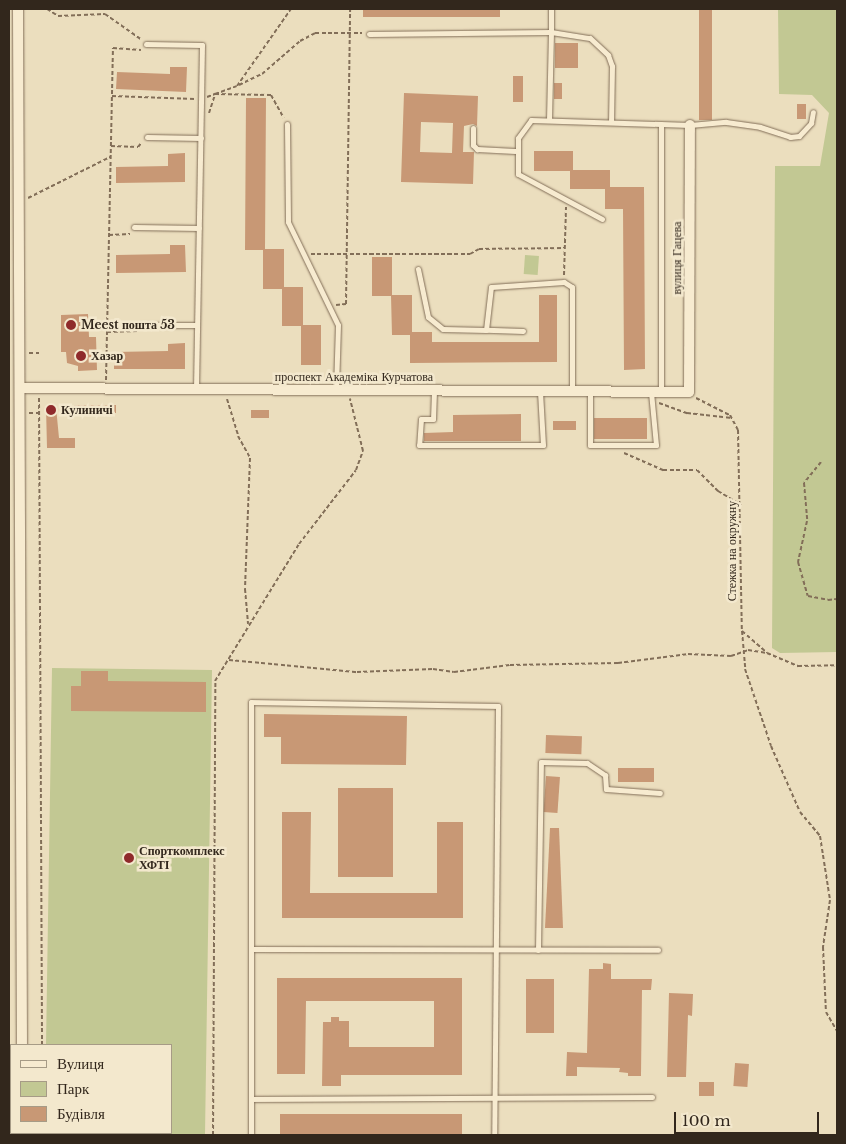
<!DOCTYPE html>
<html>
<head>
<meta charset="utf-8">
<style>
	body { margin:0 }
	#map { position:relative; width:846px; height:1144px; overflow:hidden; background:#ebdebe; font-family:"Libre Baskerville",serif }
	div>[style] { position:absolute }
	.green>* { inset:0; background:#c2c893; transform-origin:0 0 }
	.building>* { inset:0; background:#c89875; transform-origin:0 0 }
	.path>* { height:2px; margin-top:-1px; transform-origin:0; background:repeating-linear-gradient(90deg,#826e58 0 4px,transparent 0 6.5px) }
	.roads { filter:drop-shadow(0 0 1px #826e58) drop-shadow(0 0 1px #826e58) }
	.lane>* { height:5px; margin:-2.5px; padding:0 2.5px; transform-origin:2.5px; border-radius:2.5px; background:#f7ebd0 }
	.street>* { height:10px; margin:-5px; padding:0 5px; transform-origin:5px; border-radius:5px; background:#f7ebd0 }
	.dots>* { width:14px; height:14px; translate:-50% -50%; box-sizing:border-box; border:2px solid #f3e8cd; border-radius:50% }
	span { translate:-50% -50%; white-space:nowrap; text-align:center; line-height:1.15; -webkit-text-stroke:5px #f3e8cd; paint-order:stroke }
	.street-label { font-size:12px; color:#32271c }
	.poi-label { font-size:12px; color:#32271c; font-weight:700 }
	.left { translate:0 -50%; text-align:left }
	.frame { position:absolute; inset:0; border:10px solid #32271c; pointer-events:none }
	.legend { position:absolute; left:10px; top:1044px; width:162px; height:90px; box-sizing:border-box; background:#f3e8cd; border:1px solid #a69b86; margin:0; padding:6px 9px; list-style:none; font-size:15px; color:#32271c }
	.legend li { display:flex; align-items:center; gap:10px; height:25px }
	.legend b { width:25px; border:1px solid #a69b86 }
	.scale { position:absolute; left:674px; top:1112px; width:145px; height:22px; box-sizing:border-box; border:2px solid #32271c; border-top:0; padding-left:6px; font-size:15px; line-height:18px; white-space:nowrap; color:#32271c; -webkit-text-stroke:4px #f3e8cd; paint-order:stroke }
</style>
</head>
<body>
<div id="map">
	<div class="green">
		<div style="clip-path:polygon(778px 9px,837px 9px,837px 652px,780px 653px,772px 648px,775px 166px,820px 166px,829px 113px,812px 95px,779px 94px)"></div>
		<div style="left:525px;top:255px;width:14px;height:19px;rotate:4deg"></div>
		<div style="clip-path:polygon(52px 668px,212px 670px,205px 1135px,45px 1135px,171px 1133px,171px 1045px,46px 1045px)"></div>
	</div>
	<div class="building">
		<div style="left:363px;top:9px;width:137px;height:8px"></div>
		<div style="left:699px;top:9px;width:13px;height:111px"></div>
		<div style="left:555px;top:43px;width:23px;height:25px"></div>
		<div style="clip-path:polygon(170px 67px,187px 67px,186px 92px,116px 89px,117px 72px,170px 74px)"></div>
		<div style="left:513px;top:76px;width:10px;height:26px"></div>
		<div style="left:554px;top:83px;width:8px;height:16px"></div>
		<div style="clip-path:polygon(evenodd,404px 93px,478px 96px,477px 126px,473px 124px,464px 126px,463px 152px,474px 152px,473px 184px,401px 182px,404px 93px,421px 122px,453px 123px,452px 153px,420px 152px,421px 122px)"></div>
		<div style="clip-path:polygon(246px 98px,266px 98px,265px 249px,284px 249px,284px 287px,303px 287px,303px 325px,321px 325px,321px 365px,301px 365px,301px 326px,282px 326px,282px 289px,263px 289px,263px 250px,245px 250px)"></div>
		<div style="left:797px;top:104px;width:9px;height:15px"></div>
		<div style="clip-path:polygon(534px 151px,573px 151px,573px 170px,610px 170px,610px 187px,644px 187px,645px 369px,624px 370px,623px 209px,605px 209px,605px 189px,570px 189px,570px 171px,534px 171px)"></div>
		<div style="clip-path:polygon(185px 153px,185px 182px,116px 183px,116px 167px,168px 166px,168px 154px)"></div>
		<div style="clip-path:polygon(170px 245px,185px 245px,186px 272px,116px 273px,116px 255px,170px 254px)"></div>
		<div style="clip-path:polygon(372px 257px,392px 257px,392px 295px,412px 295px,412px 332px,432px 332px,432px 342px,539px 342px,539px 295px,557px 295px,557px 362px,410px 363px,410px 335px,392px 335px,391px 296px,372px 296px)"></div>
		<div style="clip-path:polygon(88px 314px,89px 337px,96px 337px,97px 370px,78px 371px,78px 366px,67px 363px,66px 352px,61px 352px,61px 315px)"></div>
		<div style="clip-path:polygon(185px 343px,185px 369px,114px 369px,114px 352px,168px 351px,168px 344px)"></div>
		<div style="left:116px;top:405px;width:8px;height:42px;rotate:90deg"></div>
		<div style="clip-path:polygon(46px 407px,56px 407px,59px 438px,75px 438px,75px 448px,47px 448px)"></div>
		<div style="left:251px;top:410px;width:18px;height:8px"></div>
		<div style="clip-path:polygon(521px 414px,521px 441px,424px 441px,424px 433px,453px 432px,453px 415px)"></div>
		<div style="left:647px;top:418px;width:21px;height:53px;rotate:90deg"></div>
		<div style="left:553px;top:421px;width:23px;height:9px"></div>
		<div style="clip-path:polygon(81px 671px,108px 671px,108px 681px,206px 682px,206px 712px,71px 711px,71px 686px,81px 686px)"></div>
		<div style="clip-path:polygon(264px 714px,407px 716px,406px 765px,281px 764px,281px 737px,264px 737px)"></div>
		<div style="left:546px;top:735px;width:36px;height:18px;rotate:2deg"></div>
		<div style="left:618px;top:768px;width:36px;height:14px"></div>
		<div style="left:546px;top:776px;width:14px;height:36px;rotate:4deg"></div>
		<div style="left:338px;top:788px;width:55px;height:89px"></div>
		<div style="clip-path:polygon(282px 812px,311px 812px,310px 893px,437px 893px,437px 822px,463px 822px,463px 918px,282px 918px)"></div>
		<div style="clip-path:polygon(550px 828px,559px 828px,563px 928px,545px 928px)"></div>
		<div style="clip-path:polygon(603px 963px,611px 964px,611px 979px,652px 979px,651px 990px,642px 990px,641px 1076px,628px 1076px,628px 1073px,619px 1072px,620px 1068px,577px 1067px,577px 1076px,566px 1076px,567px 1052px,587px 1053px,589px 969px,603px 969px)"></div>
		<div style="clip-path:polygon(277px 978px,462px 978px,462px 1075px,341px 1075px,341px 1086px,322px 1086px,323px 1022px,331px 1022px,331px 1017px,339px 1017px,339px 1021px,349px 1021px,349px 1047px,434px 1047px,434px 1001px,306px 1001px,305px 1074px,277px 1074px)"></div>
		<div style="left:554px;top:979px;width:54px;height:28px;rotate:90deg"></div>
		<div style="clip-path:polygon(669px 993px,693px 994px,692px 1016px,688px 1015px,686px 1077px,667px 1077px)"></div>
		<div style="left:735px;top:1063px;width:14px;height:23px;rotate:4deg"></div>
		<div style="left:699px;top:1082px;width:15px;height:14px"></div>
		<div style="left:280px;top:1114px;width:182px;height:21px"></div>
	</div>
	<div class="path">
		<div style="left:47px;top:9px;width:13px;rotate:32deg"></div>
		<div style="left:58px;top:16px;width:47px;rotate:-2.4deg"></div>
		<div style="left:105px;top:14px;width:45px;rotate:35.1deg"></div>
		<div style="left:239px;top:85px;width:25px;rotate:-26deg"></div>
		<div style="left:262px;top:74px;width:50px;rotate:-41deg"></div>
		<div style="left:300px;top:41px;width:17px;rotate:-28deg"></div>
		<div style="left:315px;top:33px;width:47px"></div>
		<div style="left:112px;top:96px;width:83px;rotate:2.1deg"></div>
		<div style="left:207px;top:97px;width:9px;rotate:-21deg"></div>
		<div style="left:215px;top:94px;width:56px;rotate:1deg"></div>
		<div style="left:271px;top:95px;width:26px;rotate:61deg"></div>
		<div style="left:209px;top:113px;width:20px;rotate:-72deg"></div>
		<div style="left:215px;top:94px;width:23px;rotate:-20deg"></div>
		<div style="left:237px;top:86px;width:94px;rotate:-55deg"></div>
		<div style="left:111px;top:146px;width:27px;rotate:2deg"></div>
		<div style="left:138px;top:147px;width:6px;rotate:-51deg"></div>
		<div style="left:28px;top:198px;width:92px;rotate:-26.6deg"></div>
		<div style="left:109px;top:235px;width:21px;rotate:-3deg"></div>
		<div style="left:311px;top:254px;width:159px"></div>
		<div style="left:470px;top:254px;width:10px;rotate:-29deg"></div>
		<div style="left:479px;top:249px;width:86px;rotate:-0.7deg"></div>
		<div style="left:564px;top:275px;width:68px;rotate:-88.3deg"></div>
		<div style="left:336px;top:305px;width:10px;rotate:-6deg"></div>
		<div style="left:346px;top:304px;width:295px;rotate:-89.2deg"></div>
		<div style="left:107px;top:332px;width:31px;rotate:-2deg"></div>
		<div style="left:29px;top:353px;width:10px"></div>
		<div style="left:106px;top:380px;width:332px;rotate:-88.8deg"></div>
		<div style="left:113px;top:48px;width:28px;rotate:4deg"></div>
		<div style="left:39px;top:398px;width:647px;rotate:89.73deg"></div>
		<div style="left:696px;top:398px;width:38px;rotate:27deg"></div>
		<div style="left:730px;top:415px;width:17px;rotate:62deg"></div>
		<div style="left:738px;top:430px;width:201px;rotate:88.9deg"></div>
		<div style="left:742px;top:631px;width:33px;rotate:41deg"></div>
		<div style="left:767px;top:653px;width:34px;rotate:23deg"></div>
		<div style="left:798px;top:666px;width:39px;rotate:-1deg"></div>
		<div style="left:227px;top:399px;width:39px;rotate:73deg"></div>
		<div style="left:238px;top:436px;width:25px;rotate:61deg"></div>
		<div style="left:250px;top:458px;width:131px;rotate:92.2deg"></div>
		<div style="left:245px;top:589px;width:35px;rotate:85deg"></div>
		<div style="left:659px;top:403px;width:30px;rotate:20deg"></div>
		<div style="left:687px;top:413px;width:45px;rotate:6.3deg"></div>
		<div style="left:29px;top:413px;width:10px"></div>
		<div style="left:624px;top:453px;width:43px;rotate:23.6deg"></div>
		<div style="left:663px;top:470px;width:34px"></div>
		<div style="left:697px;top:470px;width:30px;rotate:45deg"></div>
		<div style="left:718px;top:491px;width:27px;rotate:31deg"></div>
		<div style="left:821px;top:462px;width:27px;rotate:129deg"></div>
		<div style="left:804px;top:483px;width:38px;rotate:85deg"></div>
		<div style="left:807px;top:521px;width:42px;rotate:102.4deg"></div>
		<div style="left:798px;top:562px;width:35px;rotate:74deg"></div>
		<div style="left:808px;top:596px;width:20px;rotate:11deg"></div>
		<div style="left:828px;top:600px;width:9px;rotate:-6deg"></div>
		<div style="left:742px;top:631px;width:38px;rotate:85deg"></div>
		<div style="left:745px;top:669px;width:81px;rotate:71.3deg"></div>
		<div style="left:771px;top:746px;width:72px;rotate:66.3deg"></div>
		<div style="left:800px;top:812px;width:31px;rotate:50deg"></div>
		<div style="left:820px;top:836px;width:65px;rotate:81.1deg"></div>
		<div style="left:830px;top:900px;width:48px;rotate:98.5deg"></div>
		<div style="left:823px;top:947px;width:65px;rotate:87.4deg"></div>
		<div style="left:826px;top:1012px;width:22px;rotate:60deg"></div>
		<div style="left:229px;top:660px;width:129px;rotate:5.4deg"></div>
		<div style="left:357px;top:672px;width:76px;rotate:-2.3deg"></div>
		<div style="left:433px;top:669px;width:21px;rotate:8deg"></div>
		<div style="left:454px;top:672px;width:56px;rotate:-7.1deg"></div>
		<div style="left:510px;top:665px;width:108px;rotate:-1.1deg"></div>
		<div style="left:618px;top:663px;width:71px;rotate:-7.3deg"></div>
		<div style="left:688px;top:654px;width:43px;rotate:2.7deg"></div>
		<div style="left:731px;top:656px;width:18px;rotate:-19deg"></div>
		<div style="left:748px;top:650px;width:19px;rotate:9deg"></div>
		<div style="left:42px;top:1135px;width:2px;rotate:-90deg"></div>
		<div style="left:213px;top:1135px;width:454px;rotate:-89.7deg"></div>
		<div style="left:215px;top:681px;width:161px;rotate:-58.5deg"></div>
		<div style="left:299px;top:544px;width:93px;rotate:-52.4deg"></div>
		<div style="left:356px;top:470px;width:20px;rotate:-70deg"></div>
		<div style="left:363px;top:451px;width:54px;rotate:-104deg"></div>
	</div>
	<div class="roads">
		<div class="lane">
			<div style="left:551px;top:9px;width:23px;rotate:90deg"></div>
			<div style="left:551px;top:32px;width:39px;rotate:9deg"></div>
			<div style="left:590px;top:38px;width:25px;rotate:43deg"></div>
			<div style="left:608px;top:55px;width:12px;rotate:70deg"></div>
			<div style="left:612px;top:66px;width:56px;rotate:91deg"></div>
			<div style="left:369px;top:34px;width:182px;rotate:-0.6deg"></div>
			<div style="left:551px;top:32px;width:86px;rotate:91.3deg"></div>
			<div style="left:146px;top:44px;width:56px;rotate:1deg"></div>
			<div style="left:202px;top:45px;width:344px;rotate:91deg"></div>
			<div style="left:287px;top:124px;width:98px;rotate:89.4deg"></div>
			<div style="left:288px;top:222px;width:114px;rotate:64.1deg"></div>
			<div style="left:338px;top:325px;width:64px;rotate:91.8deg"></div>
			<div style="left:661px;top:124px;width:267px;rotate:90deg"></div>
			<div style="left:473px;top:128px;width:17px;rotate:90deg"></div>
			<div style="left:473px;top:145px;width:6px;rotate:45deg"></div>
			<div style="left:477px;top:149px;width:38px;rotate:3deg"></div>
			<div style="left:147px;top:137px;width:54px;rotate:1.1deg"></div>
			<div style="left:602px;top:219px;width:95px;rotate:-151.8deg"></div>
			<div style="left:518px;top:174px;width:36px;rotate:-90deg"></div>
			<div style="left:518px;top:138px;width:22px;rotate:-54deg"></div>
			<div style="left:531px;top:120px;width:159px;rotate:1.8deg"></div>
			<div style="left:690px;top:125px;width:36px;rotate:-5deg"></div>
			<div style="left:726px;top:122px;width:34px;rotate:8deg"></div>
			<div style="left:760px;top:127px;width:32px;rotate:18deg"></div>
			<div style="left:790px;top:137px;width:9px;rotate:-6deg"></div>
			<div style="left:799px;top:136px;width:18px;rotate:-47deg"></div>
			<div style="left:811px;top:123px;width:11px;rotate:-80deg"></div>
			<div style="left:134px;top:227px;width:65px;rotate:0.9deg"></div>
			<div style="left:418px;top:269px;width:49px;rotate:78.2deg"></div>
			<div style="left:428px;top:317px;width:19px;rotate:39deg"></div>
			<div style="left:443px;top:329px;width:43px;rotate:1.3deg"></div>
			<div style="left:142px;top:325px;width:54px"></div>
			<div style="left:523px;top:331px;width:37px;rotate:-178deg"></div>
			<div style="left:486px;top:330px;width:43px;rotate:-83.4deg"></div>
			<div style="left:491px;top:287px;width:73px;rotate:-3.9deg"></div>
			<div style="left:564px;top:282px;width:9px;rotate:32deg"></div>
			<div style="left:572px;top:287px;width:104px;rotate:90deg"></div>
			<div style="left:434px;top:391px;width:28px;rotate:92deg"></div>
			<div style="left:433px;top:419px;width:12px;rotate:180deg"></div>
			<div style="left:421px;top:419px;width:26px;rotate:94deg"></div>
			<div style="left:419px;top:445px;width:124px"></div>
			<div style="left:543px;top:445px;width:54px;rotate:-93.2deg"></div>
			<div style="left:590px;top:391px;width:54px;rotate:90deg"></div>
			<div style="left:590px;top:445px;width:66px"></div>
			<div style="left:656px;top:445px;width:53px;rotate:-95.4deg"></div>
			<div style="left:251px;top:949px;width:407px;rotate:0.1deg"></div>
			<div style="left:538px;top:950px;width:188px;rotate:-89.1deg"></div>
			<div style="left:541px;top:762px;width:46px;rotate:1.2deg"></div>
			<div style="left:587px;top:763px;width:22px;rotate:34deg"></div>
			<div style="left:605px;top:775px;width:14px;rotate:86deg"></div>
			<div style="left:606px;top:789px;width:54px;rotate:4.2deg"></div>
			<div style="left:251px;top:1099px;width:401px;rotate:-0.3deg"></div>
			<div style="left:251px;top:1135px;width:433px;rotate:-90deg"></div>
			<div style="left:251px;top:702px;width:247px;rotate:0.9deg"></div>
			<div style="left:498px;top:706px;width:429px;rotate:90.5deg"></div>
		</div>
		<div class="street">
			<div style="left:18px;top:9px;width:1036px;rotate:89.78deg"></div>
			<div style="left:20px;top:388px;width:669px;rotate:0.34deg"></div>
			<div style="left:689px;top:392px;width:267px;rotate:-89.8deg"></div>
			<div style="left:22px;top:1133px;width:2px;rotate:90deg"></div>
		</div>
	</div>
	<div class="dots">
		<div style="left:71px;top:325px;background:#8f2a2b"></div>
		<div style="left:81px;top:356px;background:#8f2a2b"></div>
		<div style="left:51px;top:410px;background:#8f2a2b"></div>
		<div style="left:129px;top:858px;background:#8f2a2b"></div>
	</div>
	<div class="street-label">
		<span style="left:677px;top:258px;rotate:-90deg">вулиця Гацева</span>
		<span style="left:354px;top:377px">проспект Академіка Курчатова</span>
		<span style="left:732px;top:551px;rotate:-90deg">Стежка на окружну</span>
	</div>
	<div class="poi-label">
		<span class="left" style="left:81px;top:325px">Meest пошта 53</span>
		<span class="left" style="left:91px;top:356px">Хазар</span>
		<span class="left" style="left:61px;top:410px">Кулиничі</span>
		<span class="left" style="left:139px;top:858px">Спорткомплекс<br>ХФТІ</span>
	</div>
	<div class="frame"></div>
	<ul class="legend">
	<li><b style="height:6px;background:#f7ebd0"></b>Вулиця</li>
	<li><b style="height:14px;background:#c2c893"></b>Парк</li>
	<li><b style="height:14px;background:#c89875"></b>Будівля</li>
	</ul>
	<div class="scale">100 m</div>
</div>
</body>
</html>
